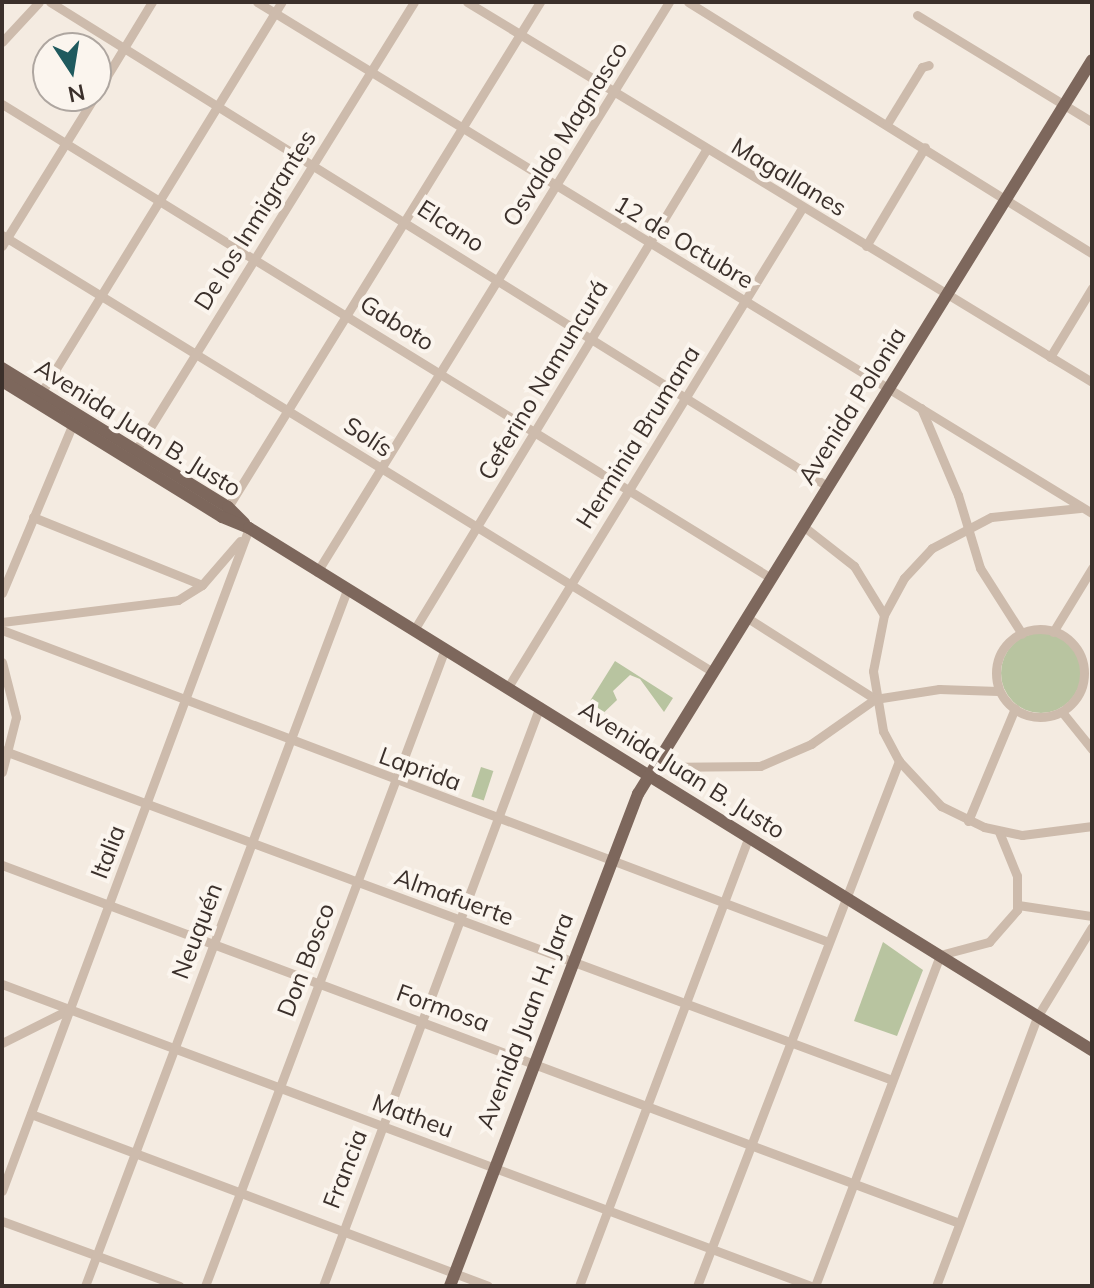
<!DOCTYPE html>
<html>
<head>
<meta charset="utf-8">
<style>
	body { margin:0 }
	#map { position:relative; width:1094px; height:1288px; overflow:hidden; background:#f4ebe1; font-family:Mulish,sans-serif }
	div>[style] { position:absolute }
	.green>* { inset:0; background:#b8c4a0; transform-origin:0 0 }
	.round { border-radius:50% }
	.minor>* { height:9px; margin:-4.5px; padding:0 4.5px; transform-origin:4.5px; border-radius:4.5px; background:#cdbbac }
	.minor>.ring { margin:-4.5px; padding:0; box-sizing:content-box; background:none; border:9px solid #cdbbac; border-radius:50% }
	.major>* { height:12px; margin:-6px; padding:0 6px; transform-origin:6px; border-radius:6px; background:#7d675c }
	span { translate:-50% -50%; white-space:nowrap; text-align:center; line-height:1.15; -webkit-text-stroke:8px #fbf5ee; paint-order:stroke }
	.street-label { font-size:24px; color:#3b302b }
	.frame { position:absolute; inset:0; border:4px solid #3b302b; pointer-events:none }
	.north { position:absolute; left:32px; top:32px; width:80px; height:80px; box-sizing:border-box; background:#fbf5ee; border:2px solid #aea6a0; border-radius:50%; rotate:168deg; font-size:22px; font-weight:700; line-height:32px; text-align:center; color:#3b302b }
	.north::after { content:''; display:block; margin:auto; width:28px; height:36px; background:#1f5a5e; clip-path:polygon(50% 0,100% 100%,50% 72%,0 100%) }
</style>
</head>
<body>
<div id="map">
	<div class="green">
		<div class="round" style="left:1001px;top:633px;width:80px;height:80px"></div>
		<div style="clip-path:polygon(615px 661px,673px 698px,664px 712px,640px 679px,630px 675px,613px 691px,617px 700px,594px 722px,587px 717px,585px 709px)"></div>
		<div style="left:481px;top:767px;width:13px;height:31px;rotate:18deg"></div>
		<div style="clip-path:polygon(883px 942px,923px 970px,897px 1036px,854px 1021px)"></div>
	</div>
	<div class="minor">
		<div style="left:50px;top:2px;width:915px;rotate:31.92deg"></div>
		<div style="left:257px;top:2px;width:979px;rotate:31.47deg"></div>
		<div style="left:467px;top:2px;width:731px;rotate:31.3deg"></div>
		<div style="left:688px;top:2px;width:476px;rotate:31.9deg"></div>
		<div style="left:917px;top:15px;width:205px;rotate:31.4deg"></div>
		<div style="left:2px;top:42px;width:54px;rotate:-47.2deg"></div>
		<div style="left:96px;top:94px;width:108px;rotate:-58.7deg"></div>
		<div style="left:2px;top:104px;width:903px;rotate:31.65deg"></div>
		<div style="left:887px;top:124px;width:67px;rotate:-58.4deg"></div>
		<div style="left:922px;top:67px;width:7px;rotate:-16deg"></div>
		<div style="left:2px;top:235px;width:835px;rotate:31.58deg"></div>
		<div style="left:2px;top:246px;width:176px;rotate:-58.2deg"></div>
		<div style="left:866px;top:246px;width:115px;rotate:-59.2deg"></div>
		<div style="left:1050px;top:357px;width:81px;rotate:-58.7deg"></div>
		<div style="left:38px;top:398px;width:465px;rotate:-58.4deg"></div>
		<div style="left:921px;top:408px;width:95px;rotate:67deg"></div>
		<div style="left:958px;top:495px;width:76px;rotate:73.2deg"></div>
		<div style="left:980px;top:568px;width:78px;rotate:57.5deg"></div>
		<div style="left:133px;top:455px;width:533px;rotate:-58.19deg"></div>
		<div style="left:228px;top:507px;width:594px;rotate:-58.29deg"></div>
		<div style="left:1080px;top:508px;width:89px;rotate:174.2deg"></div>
		<div style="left:991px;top:517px;width:67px;rotate:152.3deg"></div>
		<div style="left:932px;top:548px;width:41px;rotate:133deg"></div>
		<div style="left:904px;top:578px;width:42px;rotate:118.4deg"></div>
		<div style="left:884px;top:615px;width:57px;rotate:101.1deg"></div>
		<div style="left:873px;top:671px;width:61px;rotate:80.5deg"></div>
		<div style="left:883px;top:731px;width:34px;rotate:62deg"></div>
		<div style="left:899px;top:761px;width:62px;rotate:47deg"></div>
		<div style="left:941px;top:806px;width:48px;rotate:26deg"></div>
		<div style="left:984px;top:827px;width:39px;rotate:12deg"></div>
		<div style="left:1022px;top:835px;width:71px;rotate:-7.3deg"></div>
		<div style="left:33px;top:517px;width:182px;rotate:21.9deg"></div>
		<div style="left:803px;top:526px;width:65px;rotate:38.1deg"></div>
		<div style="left:854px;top:566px;width:57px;rotate:58.5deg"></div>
		<div style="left:317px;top:572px;width:670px;rotate:-58.3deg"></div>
		<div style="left:2px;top:593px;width:186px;rotate:-67.3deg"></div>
		<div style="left:746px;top:617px;width:153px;rotate:32.4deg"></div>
		<div style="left:2px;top:622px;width:177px;rotate:-7.1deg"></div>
		<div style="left:178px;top:600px;width:28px;rotate:-32deg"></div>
		<div style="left:202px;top:585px;width:58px;rotate:-49.2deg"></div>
		<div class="ring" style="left:996px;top:629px;width:79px;height:79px"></div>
		<div style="left:2px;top:630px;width:881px;rotate:20.68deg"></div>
		<div style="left:414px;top:630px;width:562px;rotate:-58.69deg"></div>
		<div style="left:1053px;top:632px;width:75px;rotate:-58.6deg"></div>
		<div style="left:2px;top:662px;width:57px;rotate:75.7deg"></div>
		<div style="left:16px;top:717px;width:57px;rotate:104.3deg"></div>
		<div style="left:508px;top:687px;width:562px;rotate:-58.46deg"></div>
		<div style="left:1062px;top:712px;width:48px;rotate:51deg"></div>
		<div style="left:2px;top:750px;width:949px;rotate:20.34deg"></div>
		<div style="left:655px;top:767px;width:105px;rotate:-0.5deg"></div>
		<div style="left:760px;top:766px;width:56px;rotate:-23.3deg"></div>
		<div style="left:811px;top:744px;width:78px;rotate:-35.1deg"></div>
		<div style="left:875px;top:699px;width:65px;rotate:-8.9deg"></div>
		<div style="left:939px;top:689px;width:59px;rotate:1.9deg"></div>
		<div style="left:968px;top:821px;width:122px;rotate:-67.4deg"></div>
		<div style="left:2px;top:865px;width:1022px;rotate:20.51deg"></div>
		<div style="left:1018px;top:905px;width:75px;rotate:8.5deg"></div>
		<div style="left:2px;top:984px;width:864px;rotate:20.47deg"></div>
		<div style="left:2px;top:1043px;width:76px;rotate:-26.6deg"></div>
		<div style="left:31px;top:1114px;width:488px;rotate:20.6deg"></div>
		<div style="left:2px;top:1191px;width:708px;rotate:-69.57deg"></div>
		<div style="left:2px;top:1221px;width:189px;rotate:20.1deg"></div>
		<div style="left:85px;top:1286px;width:744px;rotate:-69.37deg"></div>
		<div style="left:205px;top:1286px;width:681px;rotate:-69.36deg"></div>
		<div style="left:323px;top:1286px;width:619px;rotate:-69.49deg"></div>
		<div style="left:579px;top:1286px;width:480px;rotate:-69.3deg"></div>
		<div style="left:697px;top:1286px;width:563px;rotate:-68.96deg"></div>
		<div style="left:815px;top:1286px;width:354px;rotate:-69.3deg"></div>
		<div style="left:940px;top:955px;width:51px;rotate:-14.9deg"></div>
		<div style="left:989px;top:942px;width:43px;rotate:-48.8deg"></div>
		<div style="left:1017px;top:910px;width:34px;rotate:-90deg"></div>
		<div style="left:1017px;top:876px;width:48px;rotate:-112.2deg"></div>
		<div style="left:936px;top:1286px;width:287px;rotate:-69.4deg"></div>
		<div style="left:1037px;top:1017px;width:105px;rotate:-58.6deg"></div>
	</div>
	<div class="major">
		<div style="left:2px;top:368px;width:265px;rotate:31.6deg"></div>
		<div style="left:228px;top:507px;width:23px;rotate:45deg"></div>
		<div style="left:2px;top:381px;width:259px;rotate:31.7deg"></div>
		<div style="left:222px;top:517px;width:29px;rotate:22deg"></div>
		<div style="left:249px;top:528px;width:992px;rotate:31.77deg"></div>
		<div style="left:450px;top:1286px;width:527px;rotate:-69.09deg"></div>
		<div style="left:638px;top:794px;width:863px;rotate:-58.26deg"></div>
	</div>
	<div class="street-label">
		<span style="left:565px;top:134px;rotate:-58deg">Osvaldo Magnasco</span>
		<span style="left:789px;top:177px;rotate:31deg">Magallanes</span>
		<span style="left:255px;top:220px;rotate:-58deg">De los Inmigrantes</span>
		<span style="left:451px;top:226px;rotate:33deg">Elcano</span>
		<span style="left:684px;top:242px;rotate:31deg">12 de Octubre</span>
		<span style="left:397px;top:323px;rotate:32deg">Gaboto</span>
		<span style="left:543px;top:380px;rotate:-59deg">Ceferino Namuncurá</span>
		<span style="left:852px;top:406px;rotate:-58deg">Avenida Polonia</span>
		<span style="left:138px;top:428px;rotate:32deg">Avenida Juan B. Justo</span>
		<span style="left:368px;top:437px;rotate:33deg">Solís</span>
		<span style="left:638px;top:437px;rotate:-58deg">Herminia Brumana</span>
		<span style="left:420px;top:769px;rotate:20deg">Laprida</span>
		<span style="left:682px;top:770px;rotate:32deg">Avenida Juan B. Justo</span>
		<span style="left:108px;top:852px;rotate:-69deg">Italia</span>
		<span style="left:454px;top:897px;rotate:20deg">Almafuerte</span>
		<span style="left:197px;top:931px;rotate:-69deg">Neuquén</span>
		<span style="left:306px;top:960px;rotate:-69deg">Don Bosco</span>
		<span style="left:443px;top:1008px;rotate:20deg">Formosa</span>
		<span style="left:525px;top:1021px;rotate:-69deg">Avenida Juan H. Jara</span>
		<span style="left:413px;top:1116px;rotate:20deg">Matheu</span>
		<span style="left:345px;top:1169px;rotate:-69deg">Francia</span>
	</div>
	<div class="frame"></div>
	<div class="north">N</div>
</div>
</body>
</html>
